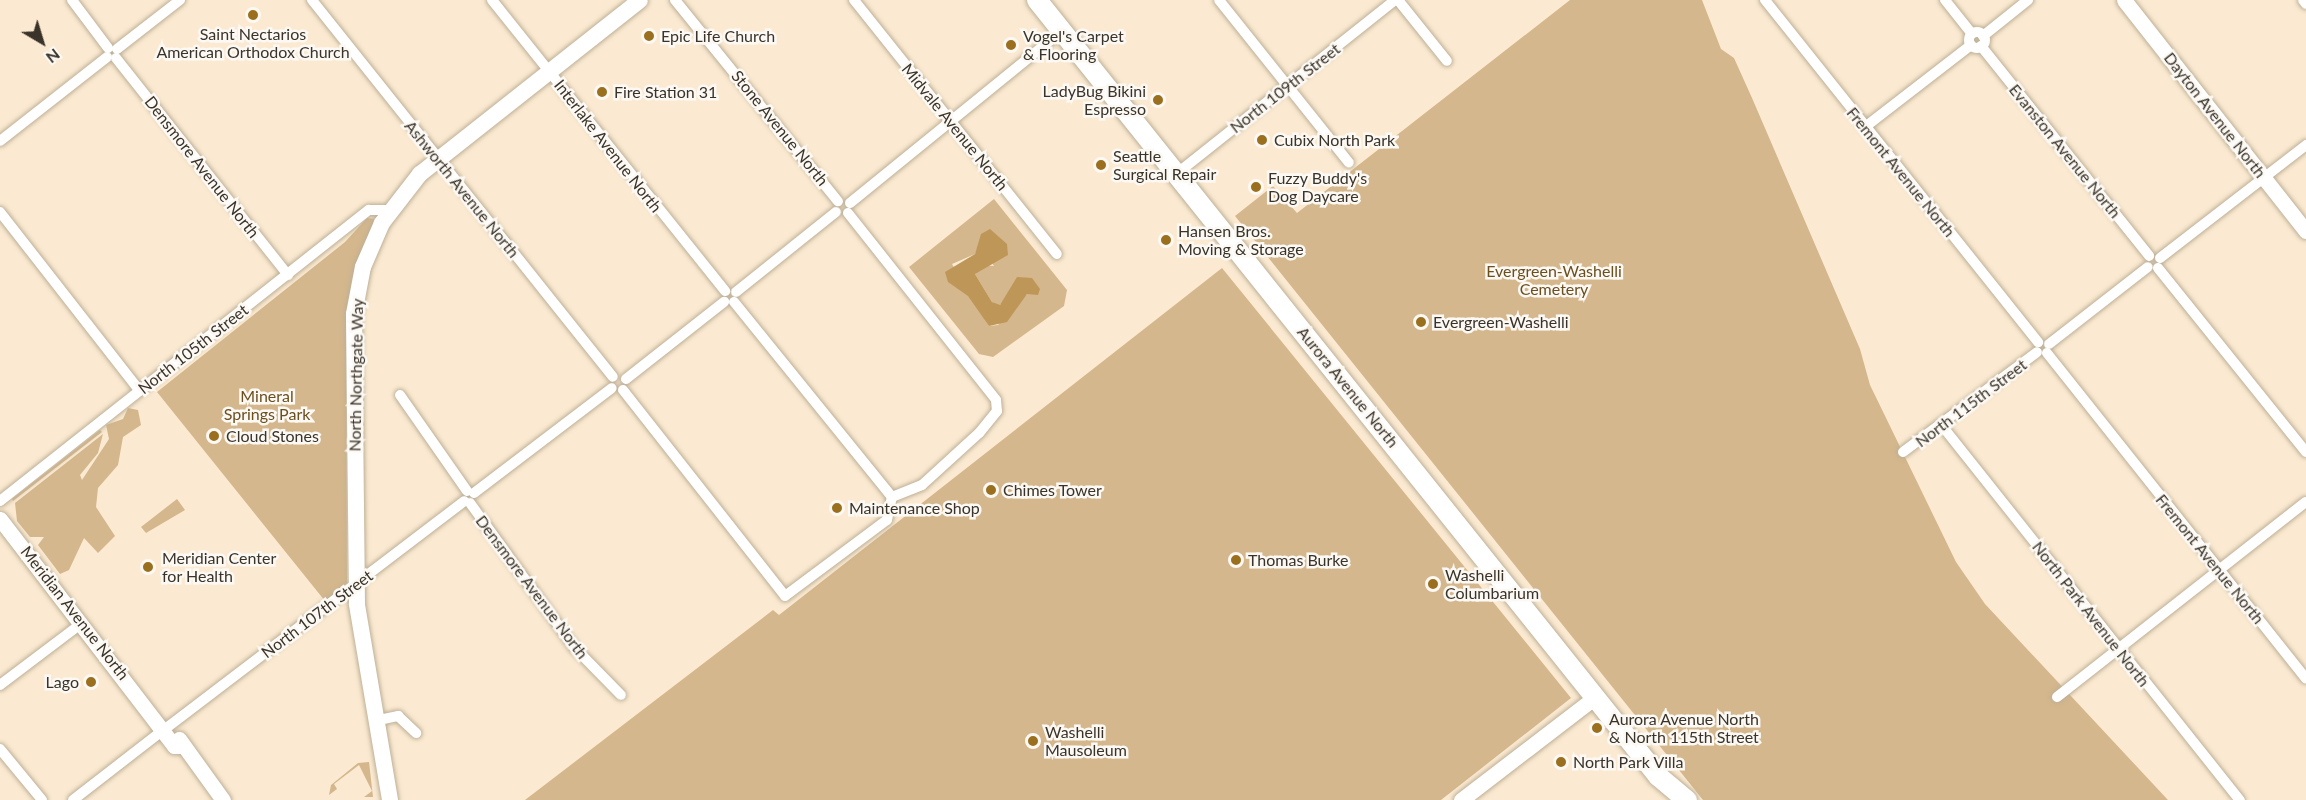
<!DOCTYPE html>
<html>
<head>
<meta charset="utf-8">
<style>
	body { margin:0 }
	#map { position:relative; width:2306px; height:800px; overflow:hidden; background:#fbead1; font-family:Lato,sans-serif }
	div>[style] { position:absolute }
	.green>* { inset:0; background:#d4b78c }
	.water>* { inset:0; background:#be9758 }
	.roads { filter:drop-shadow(0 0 2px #beaf97) drop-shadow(0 0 2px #beaf97) }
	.street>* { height:10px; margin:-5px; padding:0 5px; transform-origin:5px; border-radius:5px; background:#fff }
	.street>.ring { margin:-5px; padding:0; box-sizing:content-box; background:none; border:10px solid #fff; border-radius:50% }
	.secondary>* { height:15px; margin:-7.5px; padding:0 7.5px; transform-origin:7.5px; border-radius:7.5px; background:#fff }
	.primary>* { height:16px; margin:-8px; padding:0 8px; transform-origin:8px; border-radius:8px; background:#fff }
	.highway>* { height:20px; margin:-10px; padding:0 10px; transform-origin:10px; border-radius:10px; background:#fff }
	.dots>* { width:16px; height:16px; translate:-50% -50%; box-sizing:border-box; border:3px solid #fcf9f4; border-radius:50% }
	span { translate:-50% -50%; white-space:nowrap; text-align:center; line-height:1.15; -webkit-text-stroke:5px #fcf9f4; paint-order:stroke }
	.poi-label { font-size:16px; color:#393329 }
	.left { translate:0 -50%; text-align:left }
	.right { translate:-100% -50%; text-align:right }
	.street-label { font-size:16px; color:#393329 }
	.park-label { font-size:16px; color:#6a4f1f }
	.north { position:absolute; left:12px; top:12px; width:60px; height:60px; -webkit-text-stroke:4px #fcf9f4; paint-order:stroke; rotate:142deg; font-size:16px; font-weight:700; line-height:24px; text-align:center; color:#393329 }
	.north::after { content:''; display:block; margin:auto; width:21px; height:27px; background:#393329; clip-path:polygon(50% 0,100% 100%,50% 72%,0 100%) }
</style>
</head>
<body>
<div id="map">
	<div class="green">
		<div style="clip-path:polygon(1570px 0,1702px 0,1721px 49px,1734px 58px,1752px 98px,1860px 349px,1870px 385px,1956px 562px,1985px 604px,2168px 800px,1703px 800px,1235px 216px,1273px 186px,1297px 213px)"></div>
		<div style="clip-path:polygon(evenodd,994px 199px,1067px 290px,1064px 306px,993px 357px,979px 354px,909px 267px,994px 199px,979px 244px,994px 266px,983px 265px,975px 274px,992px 302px,999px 306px,1005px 299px,1040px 289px,1027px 294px,998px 325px,989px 326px,952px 264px,975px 254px,979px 244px)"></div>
		<div style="clip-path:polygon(367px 218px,375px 219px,355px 265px,346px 313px,347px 583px,325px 601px,157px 392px,345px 242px)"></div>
		<div style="clip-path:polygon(1222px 268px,1571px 698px,1441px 800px,525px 800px,773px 610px,779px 615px)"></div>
		<div style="clip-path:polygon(128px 408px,138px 410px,141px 425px,123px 437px,118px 465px,98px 488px,96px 507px,115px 536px,98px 553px,84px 538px,69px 570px,60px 574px,38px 545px,44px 537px,30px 537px,17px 521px,15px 503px,103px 434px,98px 453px,80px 475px,82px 480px,109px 439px,106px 425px,123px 419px)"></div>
		<div style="clip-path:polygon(100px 430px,102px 432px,13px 501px,12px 499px)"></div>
		<div style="clip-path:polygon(177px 499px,185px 510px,146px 533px,141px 527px)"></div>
		<div style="clip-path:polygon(369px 762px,373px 797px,364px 797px,372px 791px,359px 765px,334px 784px,337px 789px,329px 795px,331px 785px,358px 763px)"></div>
	</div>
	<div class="water">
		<div style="clip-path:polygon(990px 229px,1007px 244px,1008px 255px,975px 274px,992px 302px,1000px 305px,1017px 277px,1032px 278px,1040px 289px,1038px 295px,1027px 294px,1007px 322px,989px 326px,968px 296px,948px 282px,945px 272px,975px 254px,981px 234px)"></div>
	</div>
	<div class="roads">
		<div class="street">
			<div style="left:72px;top:0;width:60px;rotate:53.1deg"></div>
			<div style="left:312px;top:0;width:482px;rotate:51.4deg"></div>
			<div style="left:492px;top:0;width:373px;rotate:51.3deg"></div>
			<div style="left:675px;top:0;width:259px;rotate:51deg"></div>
			<div style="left:854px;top:0;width:325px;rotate:51.4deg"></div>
			<div style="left:1219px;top:0;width:208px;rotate:51.4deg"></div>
			<div style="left:1398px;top:0;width:78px;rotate:51.2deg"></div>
			<div style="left:1765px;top:0;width:438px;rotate:51.4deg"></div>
			<div style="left:1945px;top:0;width:43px;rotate:51.5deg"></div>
			<div style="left:2303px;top:0;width:5px;rotate:53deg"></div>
			<div class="ring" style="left:1969px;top:32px;width:6px;height:6px"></div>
			<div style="left:1983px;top:36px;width:58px;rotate:-38.7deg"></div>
			<div style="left:1981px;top:46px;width:269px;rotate:51.3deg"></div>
			<div style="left:117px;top:49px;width:80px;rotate:-37.9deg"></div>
			<div style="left:116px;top:58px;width:277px;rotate:51.6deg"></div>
			<div style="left:1865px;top:127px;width:134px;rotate:-37.7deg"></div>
			<div style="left:0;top:141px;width:136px;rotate:-38.1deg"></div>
			<div style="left:1175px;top:175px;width:281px;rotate:-38.5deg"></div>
			<div style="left:850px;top:203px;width:273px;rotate:-39.1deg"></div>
			<div style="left:0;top:212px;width:227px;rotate:52deg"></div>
			<div style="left:848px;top:213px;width:238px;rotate:51.6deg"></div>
			<div style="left:996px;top:400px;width:11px;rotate:85deg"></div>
			<div style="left:997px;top:411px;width:28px;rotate:129deg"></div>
			<div style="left:979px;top:433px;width:77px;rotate:137.6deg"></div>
			<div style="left:922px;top:485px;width:32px;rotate:158deg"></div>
			<div style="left:2160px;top:258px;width:185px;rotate:-37.7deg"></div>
			<div style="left:2158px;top:268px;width:236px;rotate:51.2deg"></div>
			<div style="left:736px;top:292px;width:128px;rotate:-38.7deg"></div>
			<div style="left:2049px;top:344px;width:125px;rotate:-37.9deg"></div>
			<div style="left:2047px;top:353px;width:416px;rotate:51.5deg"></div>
			<div style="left:626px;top:379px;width:125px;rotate:-38.2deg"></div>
			<div style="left:623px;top:390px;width:262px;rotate:51.8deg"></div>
			<div style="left:785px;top:596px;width:127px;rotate:-36.7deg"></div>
			<div style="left:887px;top:520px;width:24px;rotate:-78deg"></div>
			<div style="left:892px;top:497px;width:251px;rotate:-129deg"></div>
			<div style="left:400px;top:395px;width:117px;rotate:55.1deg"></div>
			<div style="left:1943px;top:427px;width:477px;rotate:51.5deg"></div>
			<div style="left:1903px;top:452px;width:167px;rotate:-36.7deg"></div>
			<div style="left:474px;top:493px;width:173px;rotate:-37.3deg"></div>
			<div style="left:0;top:501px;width:470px;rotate:-38.3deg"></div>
			<div style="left:369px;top:210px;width:21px"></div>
			<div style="left:470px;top:503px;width:178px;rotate:54.2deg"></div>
			<div style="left:574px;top:647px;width:67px;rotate:45.6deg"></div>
			<div style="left:0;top:685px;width:103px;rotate:-37.1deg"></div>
			<div style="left:2057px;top:697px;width:316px;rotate:-38.1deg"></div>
			<div style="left:374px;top:721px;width:25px;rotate:-12deg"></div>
			<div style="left:398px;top:716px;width:25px;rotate:43deg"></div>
			<div style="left:169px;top:726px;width:371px;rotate:-37.3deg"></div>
			<div style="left:0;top:749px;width:66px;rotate:50.5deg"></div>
			<div style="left:73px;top:800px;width:113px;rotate:-37.8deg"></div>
		</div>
		<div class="secondary">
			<div style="left:2124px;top:0;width:294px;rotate:51.8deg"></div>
			<div style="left:0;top:519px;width:286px;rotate:52.5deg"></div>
			<div style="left:174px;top:746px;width:6px"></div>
			<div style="left:179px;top:739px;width:75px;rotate:54.2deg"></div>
			<div style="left:1461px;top:800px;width:169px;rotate:-37.5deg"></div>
		</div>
		<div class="primary">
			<div style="left:390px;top:800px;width:199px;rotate:-99.6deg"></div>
			<div style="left:357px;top:604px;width:290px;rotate:-90.6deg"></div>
			<div style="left:354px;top:314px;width:48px;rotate:-79.2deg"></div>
			<div style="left:363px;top:267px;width:48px;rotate:-66.6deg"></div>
			<div style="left:382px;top:223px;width:62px;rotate:-52.2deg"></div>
			<div style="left:420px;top:174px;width:280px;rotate:-38.3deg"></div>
		</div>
		<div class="highway">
			<div style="left:1037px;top:0;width:994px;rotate:51.33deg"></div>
			<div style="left:1658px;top:776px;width:38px;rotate:40deg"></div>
		</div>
	</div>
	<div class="dots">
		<div style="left:253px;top:15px;background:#9a6f1d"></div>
		<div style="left:649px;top:36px;background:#9a6f1d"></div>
		<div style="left:1011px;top:45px;background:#9a6f1d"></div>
		<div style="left:602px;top:92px;background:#9a6f1d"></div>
		<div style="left:1158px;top:100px;background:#9a6f1d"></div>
		<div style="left:1262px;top:140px;background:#9a6f1d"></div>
		<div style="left:1101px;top:165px;background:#9a6f1d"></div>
		<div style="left:1256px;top:187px;background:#9a6f1d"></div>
		<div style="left:1166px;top:240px;background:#9a6f1d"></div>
		<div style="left:1421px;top:322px;background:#9a6f1d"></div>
		<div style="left:214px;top:436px;background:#9a6f1d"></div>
		<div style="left:991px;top:490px;background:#9a6f1d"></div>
		<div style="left:837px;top:508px;background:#9a6f1d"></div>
		<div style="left:1236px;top:560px;background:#9a6f1d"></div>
		<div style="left:148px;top:567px;background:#9a6f1d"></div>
		<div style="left:1433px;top:584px;background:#9a6f1d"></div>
		<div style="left:91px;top:682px;background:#9a6f1d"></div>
		<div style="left:1597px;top:728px;background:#9a6f1d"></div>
		<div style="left:1033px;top:741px;background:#9a6f1d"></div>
		<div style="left:1561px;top:762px;background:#9a6f1d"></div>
	</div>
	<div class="poi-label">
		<span style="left:253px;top:43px">Saint Nectarios<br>American Orthodox Church</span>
		<span class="left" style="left:661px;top:36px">Epic Life Church</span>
		<span class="left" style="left:1023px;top:45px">Vogel's Carpet<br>&amp; Flooring</span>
		<span class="right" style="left:1146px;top:100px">LadyBug Bikini<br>Espresso</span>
		<span class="left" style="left:614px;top:92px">Fire Station 31</span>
		<span class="left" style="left:1274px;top:140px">Cubix North Park</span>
		<span class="left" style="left:1113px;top:165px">Seattle<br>Surgical Repair</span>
		<span class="left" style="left:1268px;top:187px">Fuzzy Buddy's<br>Dog Daycare</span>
		<span class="left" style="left:1178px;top:240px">Hansen Bros.<br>Moving &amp; Storage</span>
		<span class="left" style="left:1433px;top:322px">Evergreen-Washelli</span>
		<span class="left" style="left:226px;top:436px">Cloud Stones</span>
		<span class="left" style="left:1003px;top:490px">Chimes Tower</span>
		<span class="left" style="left:849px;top:508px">Maintenance Shop</span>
		<span class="left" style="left:162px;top:567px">Meridian Center<br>for Health</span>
		<span class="left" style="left:1248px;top:560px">Thomas Burke</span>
		<span class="left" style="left:1445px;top:584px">Washelli<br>Columbarium</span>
		<span class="right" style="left:79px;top:682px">Lago</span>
		<span class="left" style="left:1609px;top:728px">Aurora Avenue North<br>&amp; North 115th Street</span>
		<span class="left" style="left:1045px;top:741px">Washelli<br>Mausoleum</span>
		<span class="left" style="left:1573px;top:762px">North Park Villa</span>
	</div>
	<div class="street-label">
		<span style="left:1285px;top:88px;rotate:-38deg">North 109th Street</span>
		<span style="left:2215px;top:115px;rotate:52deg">Dayton Avenue North</span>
		<span style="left:955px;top:127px;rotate:51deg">Midvale Avenue North</span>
		<span style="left:780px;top:128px;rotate:51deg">Stone Avenue North</span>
		<span style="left:608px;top:146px;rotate:52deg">Interlake Avenue North</span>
		<span style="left:2065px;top:151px;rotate:51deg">Evanston Avenue North</span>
		<span style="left:202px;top:167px;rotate:52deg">Densmore Avenue North</span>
		<span style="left:1901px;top:172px;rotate:51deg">Fremont Avenue North</span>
		<span style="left:462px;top:189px;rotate:51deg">Ashworth Avenue North</span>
		<span style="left:193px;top:349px;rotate:-38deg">North 105th Street</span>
		<span style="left:356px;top:375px;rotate:-89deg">North Northgate Way</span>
		<span style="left:1348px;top:387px;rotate:51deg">Aurora Avenue North</span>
		<span style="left:1971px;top:403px;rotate:-37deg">North 115th Street</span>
		<span style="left:2210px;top:559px;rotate:51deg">Fremont Avenue North</span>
		<span style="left:532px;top:587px;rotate:53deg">Densmore Avenue North</span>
		<span style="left:75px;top:613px;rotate:52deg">Meridian Avenue North</span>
		<span style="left:317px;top:614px;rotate:-37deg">North 107th Street</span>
		<span style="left:2091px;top:614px;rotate:52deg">North Park Avenue North</span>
	</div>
	<div class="park-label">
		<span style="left:1554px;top:280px">Evergreen-Washelli<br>Cemetery</span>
		<span style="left:267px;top:405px">Mineral<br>Springs Park</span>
	</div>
	<div class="north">N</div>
</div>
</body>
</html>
